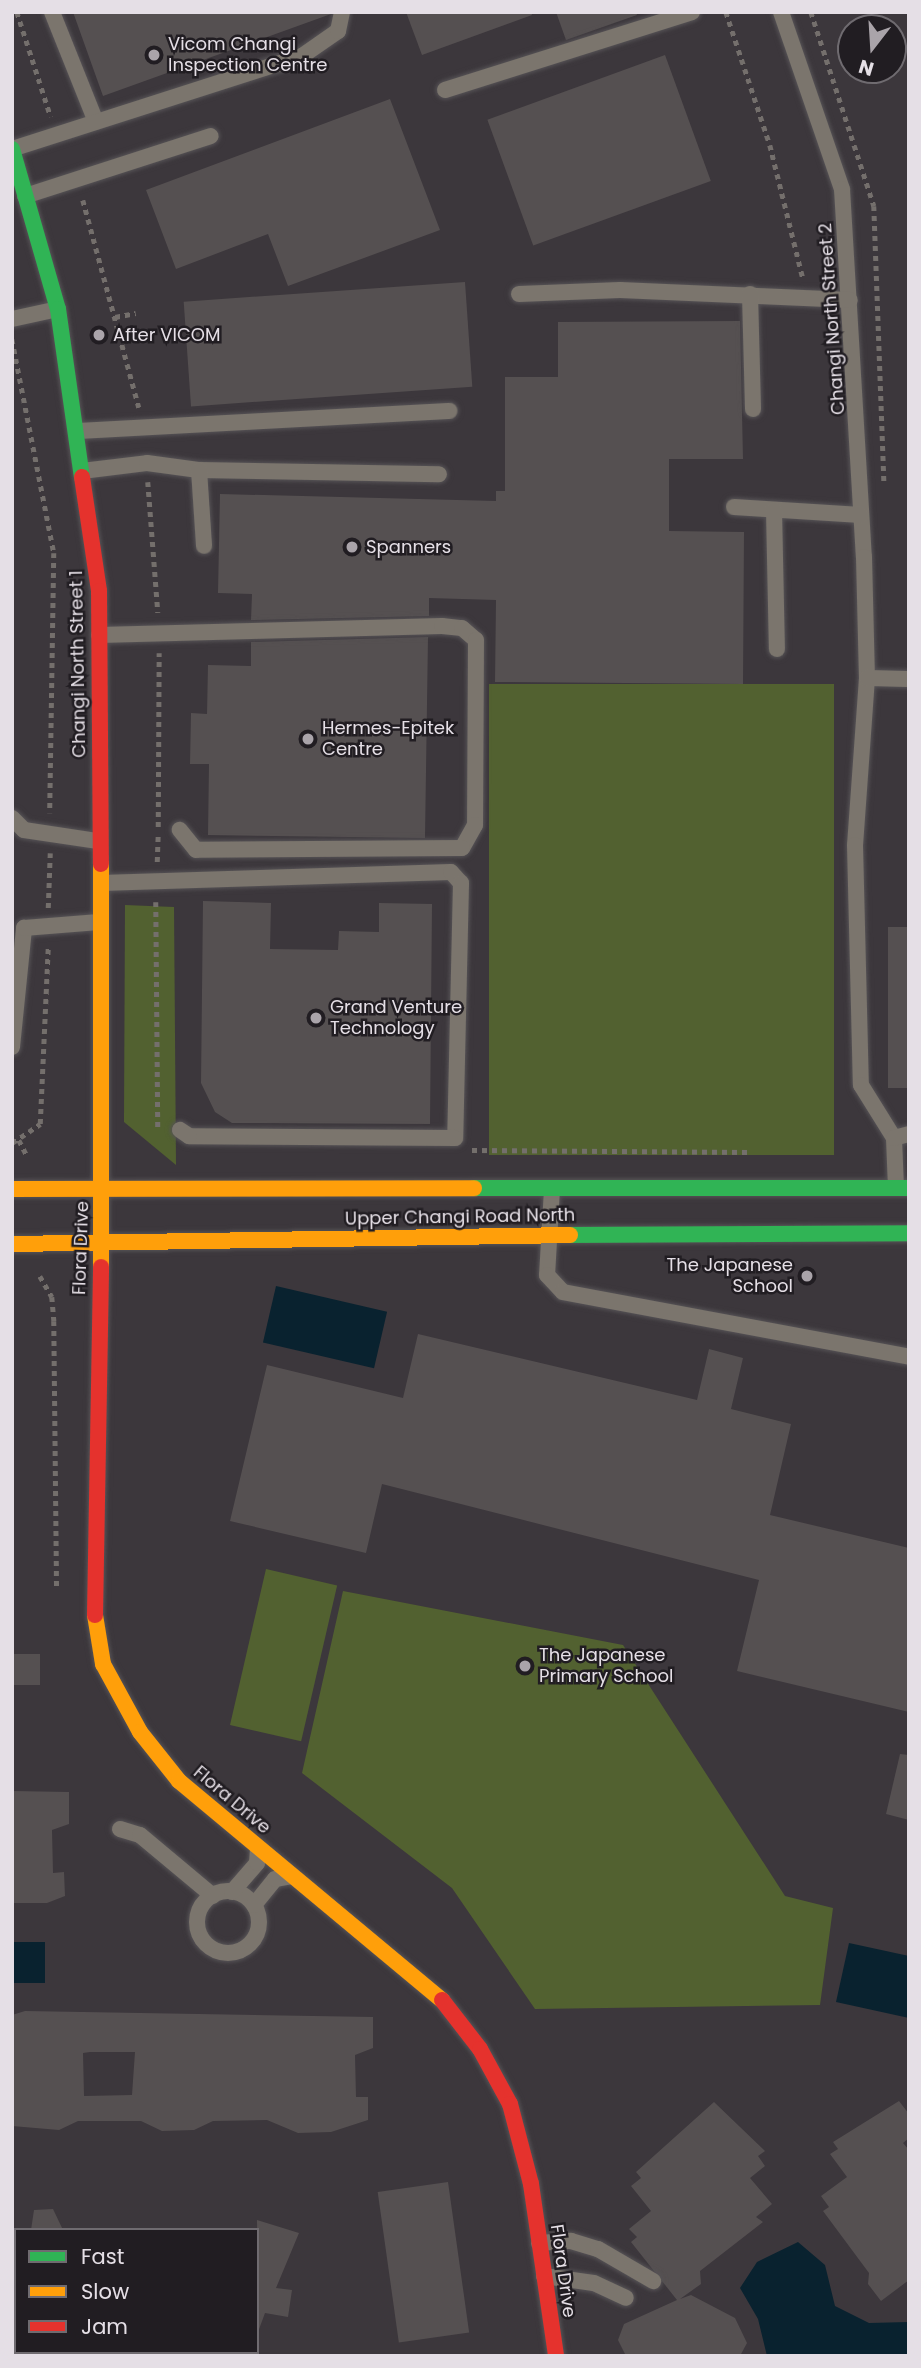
<!DOCTYPE html>
<html>
<head>
<meta charset="utf-8">
<style>
	body { margin:0 }
	#map { position:relative; width:921px; height:2368px; overflow:hidden; background:#3c373c; font-family:Poppins,sans-serif }
	div>[style] { position:absolute }
	.green>* { inset:0; background:#526130; transform-origin:0 0 }
	.water>* { inset:0; background:#09222f; transform-origin:0 0 }
	.building>* { inset:0; background:#555051; transform-origin:0 0 }
	.path>* { height:4.5px; margin-top:-2.25px; transform-origin:0; background:repeating-linear-gradient(90deg,#746f6c 0 5px,transparent 0 10px) }
	.roads { filter:drop-shadow(0 0 2px #565356) drop-shadow(0 0 2px #565356) }
	.lane>* { height:16px; margin:-8px; padding:0 8px; transform-origin:8px; border-radius:8px; background:#7b756d }
	.lane>.ring { margin:-8px; padding:0; box-sizing:content-box; background:none; border:16px solid #7b756d; border-radius:50% }
	.fast>* { height:16px; margin:-8px; padding:0 8px; transform-origin:8px; border-radius:8px; background:#30b455 }
	.slow>* { height:16px; margin:-8px; padding:0 8px; transform-origin:8px; border-radius:8px; background:#ff9f0a }
	.jam>* { height:16px; margin:-8px; padding:0 8px; transform-origin:8px; border-radius:8px; background:#e5322d }
	.dots>* { width:19px; height:19px; translate:-50% -50%; box-sizing:border-box; border:4px solid #211d22; border-radius:50% }
	span { translate:-50% -50%; white-space:nowrap; text-align:center; line-height:1.15; -webkit-text-stroke:5px #211d22; paint-order:stroke }
	.poi-label { font-size:18px; color:#e5dfe6 }
	.left { translate:0 -50%; text-align:left }
	.right { translate:-100% -50%; text-align:right }
	.street-label { font-size:18px; color:#e5dfe6 }
	.frame { position:absolute; inset:0; border:14px solid #e5dfe6; pointer-events:none }
	.legend { position:absolute; left:14px; top:2228px; width:245px; height:126px; box-sizing:border-box; background:#211d22; border:2px solid #6f6b70; margin:0; padding:9px 12px; list-style:none; font-size:21px; color:#e5dfe6 }
	.legend li { display:flex; align-items:center; gap:14px; height:35px }
	.legend b { width:35px; border:2px solid #6f6b70 }
	.north { position:absolute; left:837px; top:14px; width:70px; height:70px; box-sizing:border-box; background:#211d22; border:2px solid #6f6b70; border-radius:50%; rotate:197deg; font-size:19px; font-weight:700; line-height:28px; text-align:center; color:#e5dfe6 }
	.north::after { content:''; display:block; margin:auto; width:24px; height:32px; background:#aaa4aa; clip-path:polygon(50% 0,100% 100%,50% 72%,0 100%) }
</style>
</head>
<body>
<div id="map">
	<div class="green">
		<div style="left:489px;top:684px;width:345px;height:471px"></div>
		<div style="clip-path:polygon(125px 905px,174px 907px,176px 1165px,124px 1122px)"></div>
		<div style="left:266px;top:1569px;width:73px;height:160px;rotate:13deg"></div>
		<div style="clip-path:polygon(343px 1591px,623px 1645px,785px 1896px,833px 1908px,820px 2005px,535px 2009px,452px 1888px,302px 1773px)"></div>
	</div>
	<div class="water">
		<div style="left:276px;top:1286px;width:114px;height:58px;rotate:13deg"></div>
		<div style="left:12px;top:1942px;width:33px;height:41px"></div>
		<div style="clip-path:polygon(849px 1943px,909px 1956px,909px 2018px,836px 2002px)"></div>
		<div style="clip-path:polygon(798px 2242px,825px 2265px,835px 2306px,869px 2323px,909px 2322px,909px 2356px,767px 2356px,758px 2319px,740px 2288px,757px 2262px)"></div>
		<div style="clip-path:polygon(12px 2352px,132px 2352px,152px 2356px,12px 2356px)"></div>
	</div>
	<div class="building">
		<div style="clip-path:polygon(73px 12px,330px 12px,331px 14px,103px 96px)"></div>
		<div style="clip-path:polygon(406px 12px,531px 12px,532px 15px,422px 55px)"></div>
		<div style="clip-path:polygon(556px 12px,636px 12px,637px 15px,566px 40px)"></div>
		<div style="left:665px;top:55px;width:134px;height:189px;rotate:70deg"></div>
		<div style="clip-path:polygon(390px 99px,440px 230px,288px 286px,268px 234px,176px 269px,146px 190px)"></div>
		<div style="left:465px;top:282px;width:105px;height:282px;rotate:86deg"></div>
		<div style="clip-path:polygon(740px 321px,743px 459px,669px 459px,669px 531px,744px 532px,743px 684px,495px 682px,496px 600px,429px 598px,429px 616px,251px 620px,252px 594px,218px 593px,220px 494px,496px 501px,496px 491px,505px 491px,505px 377px,558px 377px,558px 322px)"></div>
		<div style="clip-path:polygon(428px 637px,425px 838px,208px 835px,209px 764px,190px 764px,191px 713px,207px 714px,208px 665px,251px 666px,251px 642px)"></div>
		<div style="clip-path:polygon(203px 901px,271px 903px,270px 949px,338px 950px,339px 931px,379px 932px,379px 903px,432px 904px,430px 1124px,232px 1123px,215px 1112px,201px 1083px)"></div>
		<div style="left:888px;top:927px;width:21px;height:161px"></div>
		<div style="clip-path:polygon(418px 1334px,697px 1400px,709px 1349px,743px 1358px,731px 1409px,791px 1424px,770px 1515px,909px 1548px,909px 1712px,737px 1671px,759px 1580px,382px 1484px,366px 1553px,230px 1521px,267px 1365px,403px 1398px)"></div>
		<div style="left:12px;top:1654px;width:28px;height:31px"></div>
		<div style="clip-path:polygon(900px 1754px,909px 1755px,909px 1820px,886px 1814px)"></div>
		<div style="clip-path:polygon(12px 1791px,69px 1792px,69px 1824px,52px 1830px,53px 1873px,64px 1872px,65px 1896px,47px 1903px,12px 1903px)"></div>
		<div style="clip-path:polygon(evenodd,25px 2011px,373px 2017px,373px 2048px,355px 2055px,356px 2097px,368px 2097px,368px 2120px,331px 2132px,298px 2133px,267px 2120px,213px 2121px,194px 2130px,162px 2131px,141px 2121px,78px 2121px,59px 2130px,12px 2126px,12px 2015px,25px 2011px,90px 2052px,135px 2052px,132px 2095px,84px 2096px,83px 2053px,90px 2052px)"></div>
		<div style="clip-path:polygon(899px 2101px,909px 2114px,909px 2138px,903px 2143px,909px 2150px,909px 2280px,881px 2301px,868px 2284px,869px 2273px,823px 2211px,829px 2207px,821px 2196px,847px 2177px,830px 2154px,838px 2149px,833px 2142px)"></div>
		<div style="clip-path:polygon(714px 2102px,765px 2151px,758px 2156px,765px 2166px,750px 2178px,772px 2204px,756px 2217px,763px 2222px,700px 2271px,701px 2284px,680px 2299px,691px 2295px,735px 2318px,747px 2343px,740px 2356px,626px 2356px,618px 2340px,624px 2324px,677px 2300px,631px 2242px,637px 2237px,629px 2229px,651px 2211px,631px 2186px,641px 2178px,636px 2172px)"></div>
		<div style="left:448px;top:2182px;width:152px;height:71px;rotate:82deg"></div>
		<div style="clip-path:polygon(53px 2209px,63px 2230px,31px 2230px,34px 2210px)"></div>
		<div style="clip-path:polygon(257px 2220px,299px 2233px,276px 2288px,292px 2290px,288px 2317px,265px 2313px,258px 2332px)"></div>
	</div>
	<div class="path">
		<div style="left:17px;top:12px;width:110px;rotate:72.1deg"></div>
		<div style="left:726px;top:12px;width:140px;rotate:71.7deg"></div>
		<div style="left:770px;top:145px;width:137px;rotate:76.1deg"></div>
		<div style="left:811px;top:12px;width:204px;rotate:72deg"></div>
		<div style="left:874px;top:206px;width:278px;rotate:87.9deg"></div>
		<div style="left:83px;top:200px;width:215px;rotate:74.9deg"></div>
		<div style="left:115px;top:317px;width:21px;rotate:-11deg"></div>
		<div style="left:12px;top:339px;width:218px;rotate:78.9deg"></div>
		<div style="left:54px;top:553px;width:260px;rotate:90.9deg"></div>
		<div style="left:148px;top:482px;width:131px;rotate:85.6deg"></div>
		<div style="left:158px;top:827px;width:174px;rotate:-89.7deg"></div>
		<div style="left:157px;top:862px;width:27px;rotate:-88deg"></div>
		<div style="left:156px;top:902px;width:225px;rotate:89.5deg"></div>
		<div style="left:48px;top:908px;width:55px;rotate:-87.9deg"></div>
		<div style="left:19px;top:1140px;width:16px;rotate:63deg"></div>
		<div style="left:12px;top:1143px;width:34px;rotate:-34deg"></div>
		<div style="left:40px;top:1124px;width:176px;rotate:-87.4deg"></div>
		<div style="left:472px;top:1150px;width:278px;rotate:0.4deg"></div>
		<div style="left:40px;top:1276px;width:24px;rotate:60deg"></div>
		<div style="left:52px;top:1297px;width:24px;rotate:85deg"></div>
		<div style="left:54px;top:1321px;width:265px;rotate:89.4deg"></div>
	</div>
	<div class="roads">
		<div class="lane">
			<div style="left:52px;top:12px;width:118px;rotate:68.2deg"></div>
			<div style="left:781px;top:12px;width:187px;rotate:71deg"></div>
			<div style="left:842px;top:189px;width:369px;rotate:86.6deg"></div>
			<div style="left:864px;top:557px;width:121px;rotate:88.6deg"></div>
			<div style="left:867px;top:678px;width:167px;rotate:94.1deg"></div>
			<div style="left:855px;top:845px;width:240px;rotate:88.6deg"></div>
			<div style="left:861px;top:1085px;width:62px;rotate:58.1deg"></div>
			<div style="left:445px;top:90px;width:259px;rotate:-17.5deg"></div>
			<div style="left:12px;top:149px;width:305px;rotate:-17.8deg"></div>
			<div style="left:302px;top:56px;width:44px;rotate:-34.8deg"></div>
			<div style="left:338px;top:31px;width:19px;rotate:-78deg"></div>
			<div style="left:25px;top:196px;width:195px;rotate:-17.9deg"></div>
			<div style="left:519px;top:294px;width:101px;rotate:-2.3deg"></div>
			<div style="left:620px;top:290px;width:230px;rotate:2.5deg"></div>
			<div style="left:750px;top:294px;width:115px;rotate:88.5deg"></div>
			<div style="left:12px;top:319px;width:47px;rotate:-12.3deg"></div>
			<div style="left:77px;top:431px;width:373px;rotate:-3.1deg"></div>
			<div style="left:199px;top:470px;width:240px;rotate:1deg"></div>
			<div style="left:82px;top:471px;width:65px;rotate:-7deg"></div>
			<div style="left:147px;top:463px;width:52px;rotate:7.7deg"></div>
			<div style="left:199px;top:470px;width:76px;rotate:86.2deg"></div>
			<div style="left:734px;top:507px;width:127px;rotate:3.6deg"></div>
			<div style="left:774px;top:510px;width:139px;rotate:88.8deg"></div>
			<div style="left:99px;top:635px;width:343px;rotate:-1.5deg"></div>
			<div style="left:442px;top:626px;width:20px;rotate:6deg"></div>
			<div style="left:462px;top:628px;width:18px;rotate:41deg"></div>
			<div style="left:476px;top:640px;width:185px;rotate:90.3deg"></div>
			<div style="left:475px;top:825px;width:26px;rotate:119deg"></div>
			<div style="left:462px;top:848px;width:266px;rotate:179.6deg"></div>
			<div style="left:196px;top:850px;width:26px;rotate:-129deg"></div>
			<div style="left:867px;top:678px;width:42px;rotate:1.4deg"></div>
			<div style="left:12px;top:818px;width:17px;rotate:45deg"></div>
			<div style="left:24px;top:830px;width:75px;rotate:8.5deg"></div>
			<div style="left:101px;top:883px;width:350px;rotate:-1.8deg"></div>
			<div style="left:451px;top:872px;width:15px;rotate:48deg"></div>
			<div style="left:461px;top:883px;width:255px;rotate:91.3deg"></div>
			<div style="left:455px;top:1138px;width:266px;rotate:-179.6deg"></div>
			<div style="left:189px;top:1136px;width:11px;rotate:-146deg"></div>
			<div style="left:12px;top:1047px;width:120px;rotate:-84.2deg"></div>
			<div style="left:24px;top:928px;width:75px;rotate:-4.6deg"></div>
			<div style="left:896px;top:1188px;width:50px;rotate:-92.3deg"></div>
			<div style="left:894px;top:1138px;width:16px;rotate:-15deg"></div>
			<div style="left:552px;top:1189px;width:86px;rotate:93.3deg"></div>
			<div style="left:547px;top:1275px;width:23px;rotate:47deg"></div>
			<div style="left:563px;top:1292px;width:352px;rotate:10.6deg"></div>
			<div style="left:120px;top:1829px;width:21px;rotate:17deg"></div>
			<div style="left:140px;top:1835px;width:95px;rotate:39.9deg"></div>
			<div class="ring" style="left:197px;top:1891px;width:46px;height:46px"></div>
			<div style="left:232px;top:1892px;width:38px;rotate:-49deg"></div>
			<div style="left:257px;top:1863px;width:15px;rotate:-86deg"></div>
			<div style="left:254px;top:1905px;width:33px;rotate:-51deg"></div>
			<div style="left:275px;top:1879px;width:17px;rotate:-10deg"></div>
			<div style="left:539px;top:2243px;width:32px;rotate:-4deg"></div>
			<div style="left:571px;top:2241px;width:28px;rotate:17deg"></div>
			<div style="left:598px;top:2249px;width:64px;rotate:30.2deg"></div>
			<div style="left:544px;top:2276px;width:50px;rotate:8deg"></div>
			<div style="left:594px;top:2283px;width:35px;rotate:25deg"></div>
		</div>
		<div class="fast">
			<div style="left:12px;top:149px;width:166px;rotate:74deg"></div>
			<div style="left:58px;top:309px;width:170px;rotate:81.9deg"></div>
			<div style="left:474px;top:1188px;width:435px"></div>
			<div style="left:570px;top:1235px;width:339px;rotate:-0.3deg"></div>
		</div>
		<div class="slow">
			<div style="left:101px;top:864px;width:403px;rotate:90deg"></div>
			<div style="left:12px;top:1189px;width:462px;rotate:-0.1deg"></div>
			<div style="left:12px;top:1244px;width:558px;rotate:-0.92deg"></div>
			<div style="left:95px;top:1615px;width:50px;rotate:80.7deg"></div>
			<div style="left:103px;top:1664px;width:77px;rotate:61.4deg"></div>
			<div style="left:140px;top:1732px;width:63px;rotate:51.5deg"></div>
			<div style="left:179px;top:1781px;width:342px;rotate:39.8deg"></div>
		</div>
		<div class="jam">
			<div style="left:82px;top:477px;width:115px;rotate:81.5deg"></div>
			<div style="left:99px;top:591px;width:273px;rotate:89.6deg"></div>
			<div style="left:95px;top:1615px;width:348px;rotate:-89deg"></div>
			<div style="left:442px;top:2000px;width:62px;rotate:52.2deg"></div>
			<div style="left:480px;top:2049px;width:63px;rotate:61.4deg"></div>
			<div style="left:510px;top:2104px;width:83px;rotate:75.3deg"></div>
			<div style="left:531px;top:2184px;width:174px;rotate:81.7deg"></div>
		</div>
	</div>
	<div class="dots">
		<div style="left:154px;top:55px;background:#aaa4aa"></div>
		<div style="left:99px;top:335px;background:#aaa4aa"></div>
		<div style="left:352px;top:547px;background:#aaa4aa"></div>
		<div style="left:308px;top:739px;background:#aaa4aa"></div>
		<div style="left:316px;top:1018px;background:#aaa4aa"></div>
		<div style="left:807px;top:1276px;background:#aaa4aa"></div>
		<div style="left:525px;top:1666px;background:#aaa4aa"></div>
	</div>
	<div class="poi-label">
		<span class="left" style="left:168px;top:55px">Vicom Changi<br>Inspection Centre</span>
		<span class="left" style="left:113px;top:335px">After VICOM</span>
		<span class="left" style="left:366px;top:547px">Spanners</span>
		<span class="left" style="left:322px;top:739px">Hermes-Epitek<br>Centre</span>
		<span class="left" style="left:330px;top:1018px">Grand Venture<br>Technology</span>
		<span class="right" style="left:793px;top:1276px">The Japanese<br>School</span>
		<span class="left" style="left:539px;top:1666px">The Japanese<br>Primary School</span>
	</div>
	<div class="street-label">
		<span style="left:832px;top:319px;rotate:-94deg">Changi North Street 2</span>
		<span style="left:78px;top:664px;rotate:-91deg">Changi North Street 1</span>
		<span style="left:460px;top:1217px;rotate:-1deg">Upper Changi Road North</span>
		<span style="left:81px;top:1248px;rotate:-88deg">Flora Drive</span>
		<span style="left:232px;top:1800px;rotate:40deg">Flora Drive</span>
		<span style="left:563px;top:2271px;rotate:82deg">Flora Drive</span>
	</div>
	<div class="frame"></div>
	<ul class="legend">
	<li><b style="height:9px;background:#30b455"></b>Fast</li>
	<li><b style="height:9px;background:#ff9f0a"></b>Slow</li>
	<li><b style="height:9px;background:#e5322d"></b>Jam</li>
	</ul>
	<div class="north">N</div>
</div>
</body>
</html>
